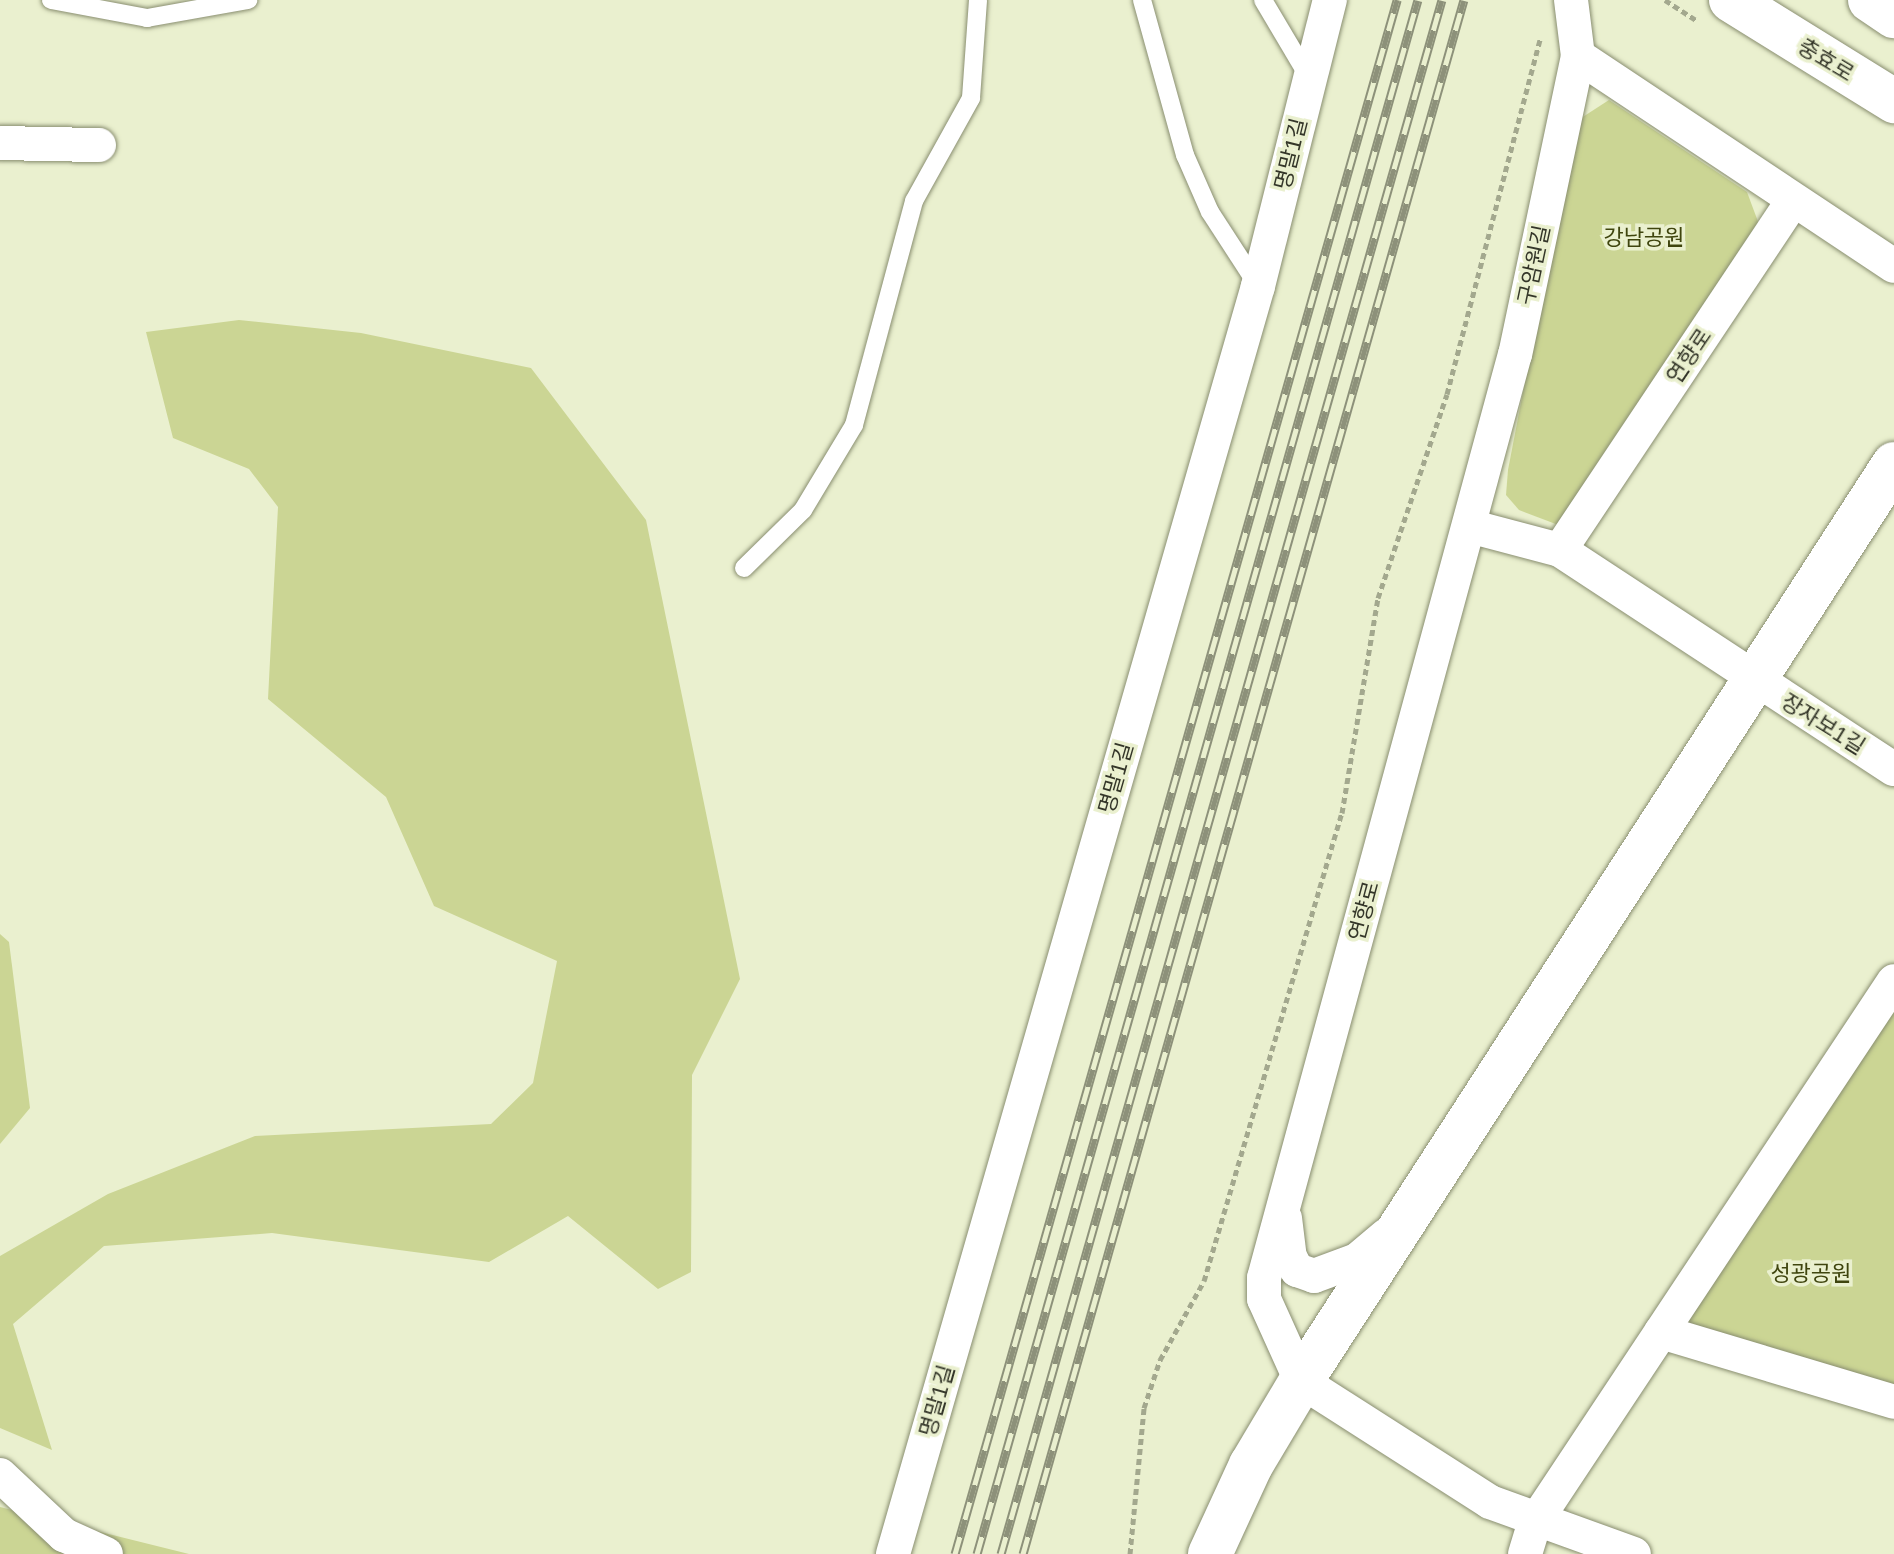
<!DOCTYPE html>
<html>
<head>
<meta charset="utf-8">
<style>
	body { margin:0 }
	#map { position:relative; width:1894px; height:1554px; overflow:hidden; background:#eaf0cf; font-family:Arial,"Noto Sans KR",sans-serif }
	div>[style] { position:absolute }
	.green>* { inset:0; background:#cbd594 }
	.path>* { height:5px; margin-top:-2.5px; transform-origin:0; background:repeating-linear-gradient(90deg,#a3a88e 0 6px,transparent 0 10px) }
	.roads { filter:drop-shadow(0 0 2px #898e70) drop-shadow(0 0 2px #898e70) }
	.service>* { height:18px; margin:-9px; padding:0 9px; transform-origin:9px; border-radius:9px; background:#fff }
	.minor>* { height:34px; margin:-17px; padding:0 17px; transform-origin:17px; border-radius:17px; background:#fff }
	.secondary>* { height:44px; margin:-22px; padding:0 22px; transform-origin:22px; border-radius:22px; background:#fff }
	.rail>* { height:9px; margin-top:-4.5px; transform-origin:0; background:repeating-linear-gradient(90deg,#eaf0cf 0 18px,#8d917a 0 36px); box-sizing:border-box; border-block:2px solid #8d917a }
	span { translate:-50% -50%; white-space:nowrap; text-align:center; line-height:1.15; -webkit-text-stroke:7px #eaf0cf; paint-order:stroke }
	.street-label { font-size:22px; color:#343629 }
	.park-label { font-size:22px; color:#3f450e }
</style>
</head>
<body>
<div id="map">
	<div class="green">
		<div style="clip-path:polygon(1609px 100px,1747px 192px,1760px 227px,1561px 526px,1519px 510px,1506px 495px,1508px 470px,1575px 122px)"></div>
		<div style="clip-path:polygon(239px 320px,361px 333px,531px 368px,646px 520px,740px 979px,692px 1075px,691px 1272px,658px 1289px,568px 1216px,489px 1262px,272px 1233px,104px 1246px,13px 1324px,52px 1450px,0 1428px,0 1256px,108px 1194px,255px 1136px,491px 1124px,533px 1083px,557px 961px,434px 906px,386px 797px,268px 699px,278px 507px,249px 469px,173px 438px,146px 332px)"></div>
		<div style="clip-path:polygon(0 934px,9px 942px,30px 1108px,0 1144px)"></div>
		<div style="clip-path:polygon(1894px 998px,1894px 1390px,1677px 1325px)"></div>
		<div style="clip-path:polygon(0 1507px,189px 1554px,0 1554px)"></div>
	</div>
	<div class="path">
		<div style="left:1665px;top:0;width:38px;rotate:33deg"></div>
		<div style="left:1130px;top:1554px;width:147px;rotate:-84.5deg"></div>
		<div style="left:1144px;top:1408px;width:51px;rotate:-71.6deg"></div>
		<div style="left:1160px;top:1360px;width:90px;rotate:-60.9deg"></div>
		<div style="left:1204px;top:1281px;width:488px;rotate:-73.6deg"></div>
		<div style="left:1342px;top:813px;width:218px;rotate:-80.5deg"></div>
		<div style="left:1378px;top:598px;width:215px;rotate:-71.3deg"></div>
		<div style="left:1447px;top:394px;width:367px;rotate:-75.3deg"></div>
	</div>
	<div class="roads">
		<div class="service">
			<div style="left:51px;top:0;width:98px;rotate:10.6deg"></div>
			<div style="left:147px;top:18px;width:103px;rotate:-10.1deg"></div>
			<div style="left:1142px;top:0;width:161px;rotate:74.5deg"></div>
			<div style="left:1185px;top:155px;width:62px;rotate:66.3deg"></div>
			<div style="left:1210px;top:212px;width:88px;rotate:57deg"></div>
			<div style="left:1263px;top:0;width:92px;rotate:59.3deg"></div>
			<div style="left:744px;top:568px;width:83px;rotate:-44.5deg"></div>
			<div style="left:803px;top:510px;width:99px;rotate:-59deg"></div>
			<div style="left:854px;top:425px;width:232px;rotate:-75deg"></div>
			<div style="left:914px;top:201px;width:118px;rotate:-61deg"></div>
			<div style="left:971px;top:98px;width:98px;rotate:-85.9deg"></div>
		</div>
		<div class="minor">
			<div style="left:1571px;top:0;width:56px;rotate:82.9deg"></div>
			<div style="left:1578px;top:56px;width:305px;rotate:101.9deg"></div>
			<div style="left:1515px;top:354px;width:957px;rotate:105.2deg"></div>
			<div style="left:1264px;top:1278px;width:21px;rotate:90deg"></div>
			<div style="left:1264px;top:1299px;width:90px;rotate:65.7deg"></div>
			<div style="left:1301px;top:1381px;width:224px;rotate:32.6deg"></div>
			<div style="left:1490px;top:1502px;width:153px;rotate:19.9deg"></div>
			<div style="left:1578px;top:56px;width:379px;rotate:33.6deg"></div>
			<div style="left:0;top:143px;width:99px;rotate:1.2deg"></div>
			<div style="left:1792px;top:202px;width:418px;rotate:123.7deg"></div>
			<div style="left:1560px;top:550px;width:399px;rotate:33.3deg"></div>
			<div style="left:1469px;top:526px;width:94px;rotate:14.8deg"></div>
			<div style="left:1285px;top:1218px;width:39px;rotate:83deg"></div>
			<div style="left:1290px;top:1257px;width:15px;rotate:62deg"></div>
			<div style="left:1297px;top:1270px;width:18px;rotate:19deg"></div>
			<div style="left:1314px;top:1276px;width:46px;rotate:-20.4deg"></div>
			<div style="left:1357px;top:1260px;width:38px;rotate:-40deg"></div>
			<div style="left:1661px;top:1332px;width:243px;rotate:16.7deg"></div>
			<div style="left:0;top:1475px;width:88px;rotate:43.2deg"></div>
			<div style="left:64px;top:1535px;width:46px;rotate:24.3deg"></div>
			<div style="left:893px;top:1554px;width:1319px;rotate:-73.94deg"></div>
			<div style="left:1258px;top:286px;width:295px;rotate:-75.9deg"></div>
			<div style="left:1525px;top:1554px;width:34px;rotate:-73deg"></div>
			<div style="left:1535px;top:1522px;width:649px;rotate:-56.43deg"></div>
		</div>
		<div class="secondary">
			<div style="left:1731px;top:0;width:192px;rotate:31.8deg"></div>
			<div style="left:1870px;top:0;width:29px;rotate:34deg"></div>
			<div style="left:1210px;top:1554px;width:98px;rotate:-65.3deg"></div>
			<div style="left:1251px;top:1465px;width:98px;rotate:-59.2deg"></div>
			<div style="left:1301px;top:1381px;width:1092px;rotate:-57.11deg"></div>
		</div>
	</div>
	<div class="rail">
		<div style="left:955px;top:1554px;width:1616px;rotate:-74.12deg"></div>
		<div style="left:977px;top:1554px;width:1615px;rotate:-74.16deg"></div>
		<div style="left:1001px;top:1554px;width:1615px;rotate:-74.16deg"></div>
		<div style="left:1023px;top:1554px;width:1615px;rotate:-74.16deg"></div>
	</div>
	<div class="street-label">
		<span style="left:1826px;top:60px;rotate:31deg">충효로</span>
		<span style="left:1291px;top:154px;rotate:-76deg">명말1길</span>
		<span style="left:1534px;top:265px;rotate:-78deg">구암원길</span>
		<span style="left:1689px;top:356px;rotate:-56deg">연향로</span>
		<span style="left:1823px;top:724px;rotate:32deg">장자보1길</span>
		<span style="left:1116px;top:778px;rotate:-74deg">명말1길</span>
		<span style="left:1364px;top:911px;rotate:-75deg">연향로</span>
		<span style="left:937px;top:1401px;rotate:-74deg">명말1길</span>
	</div>
	<div class="park-label">
		<span style="left:1644px;top:238px">강남공원</span>
		<span style="left:1811px;top:1274px">성광공원</span>
	</div>
</div>
</body>
</html>
